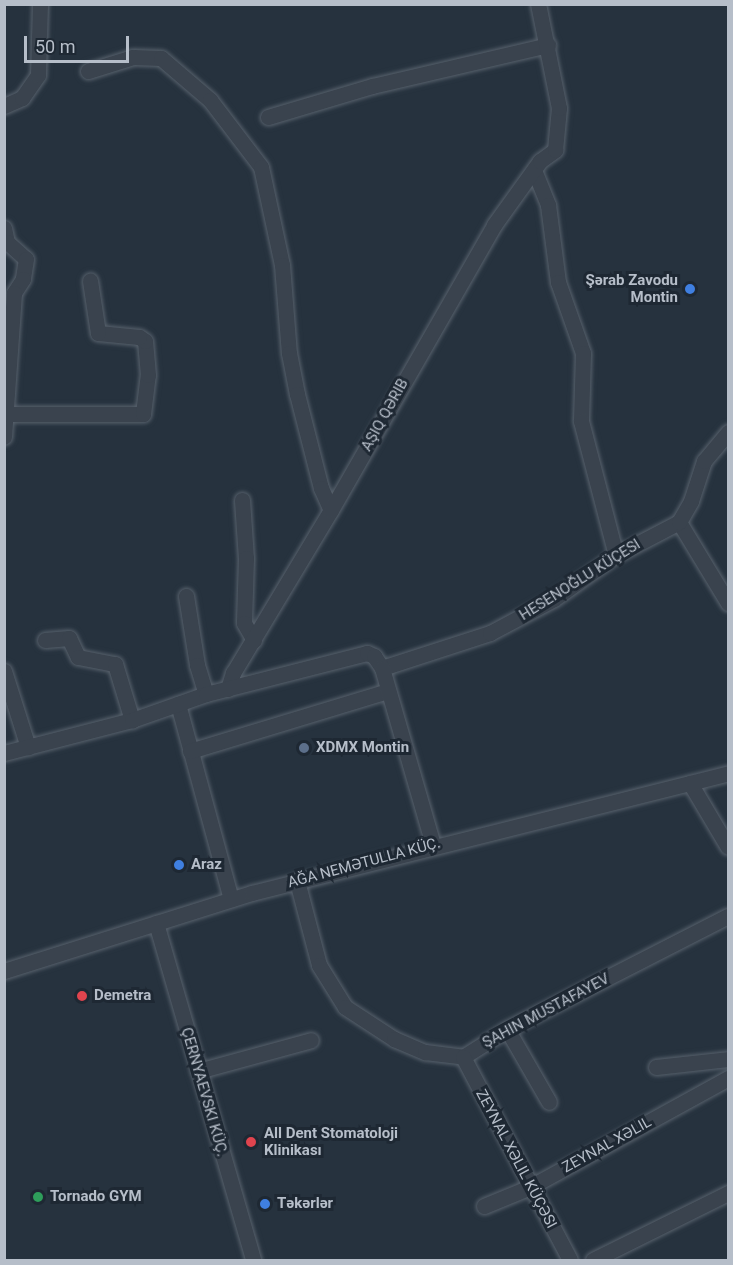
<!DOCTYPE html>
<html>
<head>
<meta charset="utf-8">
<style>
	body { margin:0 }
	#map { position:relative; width:733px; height:1265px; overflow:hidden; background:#26323e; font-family:Roboto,sans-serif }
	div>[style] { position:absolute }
	.roads { filter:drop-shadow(0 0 2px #57616c) drop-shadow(0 0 2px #57616c) }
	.minor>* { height:15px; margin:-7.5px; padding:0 7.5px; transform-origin:7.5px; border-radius:7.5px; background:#3a434e }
	.dots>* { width:16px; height:16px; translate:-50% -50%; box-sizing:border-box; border:3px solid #1e2833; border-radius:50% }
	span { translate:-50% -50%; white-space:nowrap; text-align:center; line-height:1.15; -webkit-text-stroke:6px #1e2833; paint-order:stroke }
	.poi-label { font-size:15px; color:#b6bec9; font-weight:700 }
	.right { translate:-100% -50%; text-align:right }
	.left { translate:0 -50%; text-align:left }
	.street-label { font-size:15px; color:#b6bec9 }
	.frame { position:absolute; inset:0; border:6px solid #b6bec9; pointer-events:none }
	.scale { position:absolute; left:24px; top:36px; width:105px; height:27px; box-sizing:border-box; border:3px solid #b6bec9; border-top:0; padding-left:8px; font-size:18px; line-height:21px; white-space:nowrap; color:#b6bec9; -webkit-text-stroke:4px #1e2833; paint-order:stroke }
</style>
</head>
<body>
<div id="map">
	<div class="roads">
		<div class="minor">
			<div style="left:88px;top:71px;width:47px;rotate:-17.3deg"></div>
			<div style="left:133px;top:57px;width:28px;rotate:2deg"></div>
			<div style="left:161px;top:58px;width:65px;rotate:40.6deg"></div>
			<div style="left:210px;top:100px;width:84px;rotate:52.7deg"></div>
			<div style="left:261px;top:167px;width:100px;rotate:77.9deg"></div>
			<div style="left:282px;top:265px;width:88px;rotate:85.5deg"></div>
			<div style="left:289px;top:353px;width:42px;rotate:79deg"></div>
			<div style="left:297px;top:394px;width:97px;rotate:75.7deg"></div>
			<div style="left:321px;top:488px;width:24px;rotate:66deg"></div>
			<div style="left:4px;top:106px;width:20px;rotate:-24deg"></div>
			<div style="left:22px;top:98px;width:28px;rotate:-55deg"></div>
			<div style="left:38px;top:75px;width:71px;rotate:-88.4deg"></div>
			<div style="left:268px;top:117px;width:109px;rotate:-16.6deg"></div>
			<div style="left:372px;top:86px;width:181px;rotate:-13.1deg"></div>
			<div style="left:534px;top:170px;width:38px;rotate:68deg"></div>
			<div style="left:548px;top:205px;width:78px;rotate:82.6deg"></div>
			<div style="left:558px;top:282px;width:75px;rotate:70.6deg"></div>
			<div style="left:583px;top:353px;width:68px;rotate:91.7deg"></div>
			<div style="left:581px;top:421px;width:138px;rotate:75.4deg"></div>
			<div style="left:4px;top:228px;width:14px;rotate:78deg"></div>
			<div style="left:7px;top:242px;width:25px;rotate:42deg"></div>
			<div style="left:26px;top:259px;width:20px;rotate:99deg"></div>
			<div style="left:23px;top:279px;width:17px;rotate:123deg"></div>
			<div style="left:14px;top:293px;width:144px;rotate:94deg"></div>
			<div style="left:7px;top:414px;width:136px"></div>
			<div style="left:143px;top:414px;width:39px;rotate:-83deg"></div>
			<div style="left:148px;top:375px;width:34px;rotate:-95deg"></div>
			<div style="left:145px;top:341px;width:7px;rotate:-146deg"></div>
			<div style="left:139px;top:337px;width:41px;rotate:-174.4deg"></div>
			<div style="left:98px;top:333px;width:53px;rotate:-98.7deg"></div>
			<div style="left:242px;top:500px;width:58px;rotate:86.1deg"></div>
			<div style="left:246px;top:558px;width:65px;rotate:91.8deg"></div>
			<div style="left:244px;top:623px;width:20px;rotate:60deg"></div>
			<div style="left:679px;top:522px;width:95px;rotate:58.8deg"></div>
			<div style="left:186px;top:596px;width:70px;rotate:80.9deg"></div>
			<div style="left:197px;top:665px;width:30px;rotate:73deg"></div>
			<div style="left:45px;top:640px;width:24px;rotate:-5deg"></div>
			<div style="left:69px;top:638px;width:21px;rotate:65deg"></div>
			<div style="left:78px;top:657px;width:38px;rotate:11deg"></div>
			<div style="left:115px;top:664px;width:59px;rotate:73.1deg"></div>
			<div style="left:382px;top:668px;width:114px;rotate:-18deg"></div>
			<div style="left:490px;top:633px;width:72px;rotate:-28deg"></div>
			<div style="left:554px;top:599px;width:76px;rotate:-35.4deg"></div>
			<div style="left:616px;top:555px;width:71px;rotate:-27.6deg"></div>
			<div style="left:679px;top:522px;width:24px;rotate:-60deg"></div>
			<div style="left:691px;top:501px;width:42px;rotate:-72deg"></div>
			<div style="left:704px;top:461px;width:38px;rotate:-50deg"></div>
			<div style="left:4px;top:671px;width:80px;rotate:72.5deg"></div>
			<div style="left:228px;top:689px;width:17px;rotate:-73deg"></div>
			<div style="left:233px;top:673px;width:190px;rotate:-59deg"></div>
			<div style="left:331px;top:510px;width:328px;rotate:-60.2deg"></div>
			<div style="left:494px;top:225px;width:79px;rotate:-54.3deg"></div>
			<div style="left:540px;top:161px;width:19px;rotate:-36deg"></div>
			<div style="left:555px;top:150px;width:42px;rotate:-84.6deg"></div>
			<div style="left:559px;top:108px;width:106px;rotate:-101.4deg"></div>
			<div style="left:178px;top:704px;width:202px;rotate:74.8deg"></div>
			<div style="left:190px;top:751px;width:207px;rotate:-16.9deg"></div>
			<div style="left:4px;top:753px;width:132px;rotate:-14.5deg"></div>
			<div style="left:132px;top:720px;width:78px;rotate:-19.4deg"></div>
			<div style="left:206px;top:694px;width:166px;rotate:-14.3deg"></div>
			<div style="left:367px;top:653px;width:8px;rotate:23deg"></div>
			<div style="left:374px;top:656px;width:14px;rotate:56deg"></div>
			<div style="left:382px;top:668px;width:184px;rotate:73.9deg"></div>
			<div style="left:690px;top:783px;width:74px;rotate:59.3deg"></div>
			<div style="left:297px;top:881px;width:87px;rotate:75.3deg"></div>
			<div style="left:319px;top:965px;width:49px;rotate:58.2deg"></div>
			<div style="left:345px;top:1007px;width:59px;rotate:33.1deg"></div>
			<div style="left:394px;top:1039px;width:34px;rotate:23deg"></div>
			<div style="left:425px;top:1052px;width:38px;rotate:7deg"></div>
			<div style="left:463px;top:1057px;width:52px;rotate:-32.5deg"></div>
			<div style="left:507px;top:1029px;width:248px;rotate:-27.1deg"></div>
			<div style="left:156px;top:923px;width:351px;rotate:73.9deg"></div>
			<div style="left:4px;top:971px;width:260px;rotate:-17.5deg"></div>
			<div style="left:252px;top:893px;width:491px;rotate:-14.1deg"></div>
			<div style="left:507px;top:1029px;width:84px;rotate:60.1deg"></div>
			<div style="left:463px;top:1057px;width:229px;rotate:62.2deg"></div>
			<div style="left:656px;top:1067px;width:72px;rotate:-6.3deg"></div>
			<div style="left:198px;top:1071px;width:117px;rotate:-15.3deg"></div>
			<div style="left:484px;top:1206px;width:50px;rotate:-22.4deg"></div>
			<div style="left:530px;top:1187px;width:226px;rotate:-28.8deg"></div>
			<div style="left:593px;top:1260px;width:151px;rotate:-26.4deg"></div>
		</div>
	</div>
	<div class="dots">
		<div style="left:690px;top:289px;background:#3f7fe0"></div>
		<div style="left:304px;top:748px;background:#5c6f8a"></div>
		<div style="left:179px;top:865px;background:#3f7fe0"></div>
		<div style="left:82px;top:996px;background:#e0444e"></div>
		<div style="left:251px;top:1142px;background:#e0444e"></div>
		<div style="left:38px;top:1197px;background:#2e9e5b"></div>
		<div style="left:265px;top:1204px;background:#3f7fe0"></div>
	</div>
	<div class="poi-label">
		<span class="right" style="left:678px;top:289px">Şərab Zavodu<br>Montin</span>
		<span class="left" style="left:316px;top:748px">XDMX Montin</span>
		<span class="left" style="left:191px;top:865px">Araz</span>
		<span class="left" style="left:94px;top:996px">Demetra</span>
		<span class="left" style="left:264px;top:1142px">All Dent Stomatoloji<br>Klinikası</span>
		<span class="left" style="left:50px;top:1197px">Tornado GYM</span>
		<span class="left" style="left:277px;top:1204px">Təkərlər</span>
	</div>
	<div class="street-label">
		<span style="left:385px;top:415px;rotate:-61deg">AŞIQ QƏRIB</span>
		<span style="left:580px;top:580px;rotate:-32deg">HESENOĞLU KÜÇESI</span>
		<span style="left:364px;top:863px;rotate:-15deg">AĞA NEMƏTULLA KÜÇ.</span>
		<span style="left:546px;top:1011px;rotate:-28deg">ŞAHIN MUSTAFAYEV</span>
		<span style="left:204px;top:1092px;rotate:74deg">ÇERNYAEVSKI KÜÇ.</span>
		<span style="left:607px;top:1145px;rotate:-29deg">ZEYNAL XƏLIL</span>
		<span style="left:516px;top:1159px;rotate:62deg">ZEYNAL XƏLIL KÜÇƏSI</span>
	</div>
	<div class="frame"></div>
	<div class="scale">50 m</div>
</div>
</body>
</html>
